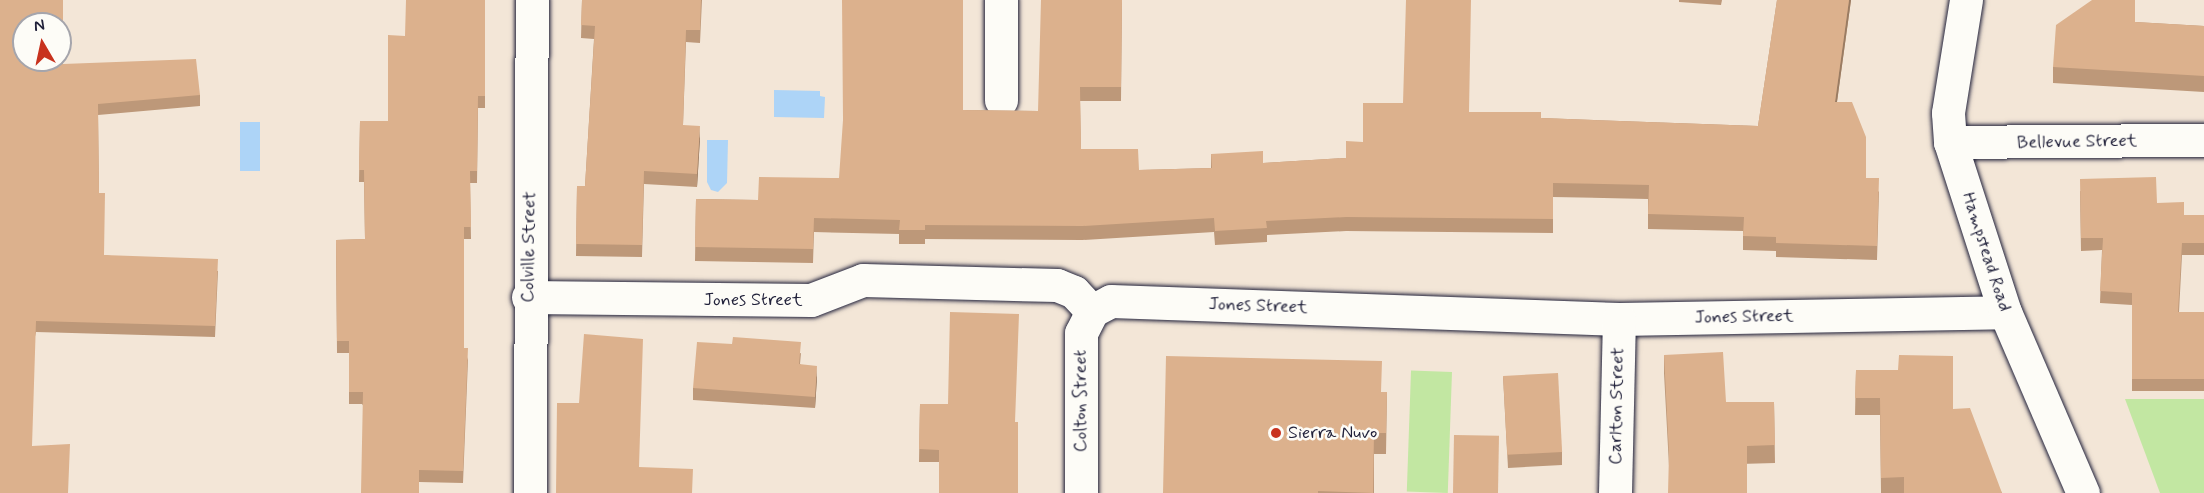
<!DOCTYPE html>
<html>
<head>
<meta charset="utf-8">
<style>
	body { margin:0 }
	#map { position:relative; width:2204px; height:493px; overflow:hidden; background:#f3e6d7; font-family:Mynerve,sans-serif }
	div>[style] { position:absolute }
	.green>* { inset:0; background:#c2e7a2; transform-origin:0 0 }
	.water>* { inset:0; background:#add4f7; transform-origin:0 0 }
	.roads { filter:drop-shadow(0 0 2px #22223b) drop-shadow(0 0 2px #22223b) }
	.street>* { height:33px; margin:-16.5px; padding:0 16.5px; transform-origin:16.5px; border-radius:16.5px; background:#fdfcf7 }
	.secondary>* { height:33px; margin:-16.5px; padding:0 16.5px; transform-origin:16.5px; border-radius:16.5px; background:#fdfcf7 }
	.wall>* { inset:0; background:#bd9879 }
	.shaded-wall>* { inset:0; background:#9a7c63 }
	.building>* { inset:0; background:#dcb18d; transform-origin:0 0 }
	.dots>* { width:16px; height:16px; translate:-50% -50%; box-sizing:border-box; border:3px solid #fdfcf7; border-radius:50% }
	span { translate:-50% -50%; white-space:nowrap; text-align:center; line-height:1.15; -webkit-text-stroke:5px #fdfcf7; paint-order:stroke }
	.street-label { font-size:18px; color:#22223b }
	.poi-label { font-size:18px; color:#22223b }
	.left { translate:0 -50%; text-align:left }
	.north { position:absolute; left:12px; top:12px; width:60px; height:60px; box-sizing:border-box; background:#fdfcf7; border:2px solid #a5a5ac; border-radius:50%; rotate:351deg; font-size:16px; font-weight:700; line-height:24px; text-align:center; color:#22223b }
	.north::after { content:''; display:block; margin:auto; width:21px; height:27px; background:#c8321e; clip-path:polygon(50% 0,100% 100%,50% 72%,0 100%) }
</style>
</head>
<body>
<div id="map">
	<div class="green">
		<div style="left:1452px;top:372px;width:121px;height:41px;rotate:92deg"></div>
		<div style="clip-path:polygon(2125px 399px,2204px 399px,2204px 493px,2160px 493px)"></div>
	</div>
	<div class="water">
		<div style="clip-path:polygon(774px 90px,820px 91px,820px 96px,825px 97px,824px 118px,774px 117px)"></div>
		<div style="left:240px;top:122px;width:20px;height:49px"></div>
		<div style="clip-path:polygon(707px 140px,728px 140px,727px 183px,718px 192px,711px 190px,707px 182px)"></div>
	</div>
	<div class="roads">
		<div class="street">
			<div style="left:1001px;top:0;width:100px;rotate:90deg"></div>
			<div style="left:1950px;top:142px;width:254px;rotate:-0.5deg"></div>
			<div style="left:528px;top:297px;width:283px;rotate:0.6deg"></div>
			<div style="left:811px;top:300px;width:56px;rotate:-21deg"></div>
			<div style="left:863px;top:280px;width:194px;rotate:1.5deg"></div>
			<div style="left:1057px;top:285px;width:18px;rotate:22deg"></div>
			<div style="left:1074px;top:292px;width:26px;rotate:47deg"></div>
			<div style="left:1092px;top:311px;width:21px;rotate:-28deg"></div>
			<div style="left:1111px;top:301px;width:508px;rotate:2.03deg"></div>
			<div style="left:1619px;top:319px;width:386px;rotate:-1deg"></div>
			<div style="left:530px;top:493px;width:493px;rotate:-89.8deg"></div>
			<div style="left:1081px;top:493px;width:160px;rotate:-90deg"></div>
			<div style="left:1081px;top:333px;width:25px;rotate:-63deg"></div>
			<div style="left:1615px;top:493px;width:174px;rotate:-88.7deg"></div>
		</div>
		<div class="secondary">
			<div style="left:1966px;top:0;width:114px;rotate:99.1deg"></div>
			<div style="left:1948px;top:113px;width:29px;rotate:86deg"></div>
			<div style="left:1950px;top:142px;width:179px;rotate:72.1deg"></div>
			<div style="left:2005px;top:312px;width:197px;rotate:66.7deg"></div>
		</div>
	</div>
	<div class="wall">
		<div style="clip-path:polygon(485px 0,485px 108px,478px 108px,477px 183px,470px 183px,471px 239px,464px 239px,464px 348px,468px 360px,463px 483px,419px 482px,362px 404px,349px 404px,349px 353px,337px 353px,336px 240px,365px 239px,364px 182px,359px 182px,360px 121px,388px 121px,405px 36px)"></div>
		<div style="clip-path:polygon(582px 0,702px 0,700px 43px,686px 42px,683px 125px,700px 138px,697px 187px,644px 184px,642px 257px,576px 256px,577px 186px,585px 186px,594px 39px,581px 38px)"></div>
		<div style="clip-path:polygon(1122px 0,1121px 101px,1080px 101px,1081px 149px,1139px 170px,1211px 168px,1211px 154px,1263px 163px,1346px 158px,1363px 142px,1469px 112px,1541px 118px,1758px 126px,1777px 0,1851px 0,1837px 102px,1866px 178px,1879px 192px,1877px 260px,1776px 257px,1776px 251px,1743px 250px,1743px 231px,1648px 229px,1648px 199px,1553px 197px,1553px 233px,1346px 231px,1267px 235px,1267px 242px,1215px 245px,1214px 232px,1082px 240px,925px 239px,925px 244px,899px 244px,899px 234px,814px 232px,813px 263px,695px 261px,696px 199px,758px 200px,839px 178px,963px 110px,1038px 111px)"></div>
		<div style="clip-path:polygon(1679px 0,1722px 0,1721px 5px,1679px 2px)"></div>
		<div style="clip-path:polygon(2135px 22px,2204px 26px,2204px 92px,2053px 83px,2053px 67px)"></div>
		<div style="clip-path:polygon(63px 64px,200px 95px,200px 106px,98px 115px,99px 193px,104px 255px,218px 271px,215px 337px,36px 332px,0 493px)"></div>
		<div style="clip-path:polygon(2080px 191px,2157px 203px,2184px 215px,2204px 215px,2204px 255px,2182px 255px,2179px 312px,2204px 312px,2204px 391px,2132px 391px,2132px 305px,2100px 303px,2102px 250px,2081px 251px)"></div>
		<div style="clip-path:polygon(1019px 314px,939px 462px,919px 462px,920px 404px,948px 404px)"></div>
		<div style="clip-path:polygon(801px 353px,800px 364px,817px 377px,815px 408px,693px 400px,693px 388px)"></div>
		<div style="clip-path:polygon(1664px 355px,1726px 402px,1774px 402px,1775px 463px,1669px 466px,1664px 373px)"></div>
		<div style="clip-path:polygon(1856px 370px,1953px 409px,2002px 493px,1881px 493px,1880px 415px,1855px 415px)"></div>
		<div style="clip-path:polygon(1503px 376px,1562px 452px,1562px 465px,1508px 468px)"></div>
		<div style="clip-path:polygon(1382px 392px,1387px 392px,1386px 454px,1374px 454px,1374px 493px,1163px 493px)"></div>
	</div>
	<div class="shaded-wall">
		<div style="clip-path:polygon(1849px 0,1851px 0,1835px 116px,1835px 102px)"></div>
		<div style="clip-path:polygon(700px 126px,700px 138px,697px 187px,697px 174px)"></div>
		<div style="clip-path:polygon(817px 366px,817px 377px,815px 408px,815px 397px)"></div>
	</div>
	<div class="building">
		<div style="clip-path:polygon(evenodd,0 0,63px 0,63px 64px,196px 59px,200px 95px,98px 104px,99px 193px,105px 193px,104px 255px,218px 259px,215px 326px,36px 321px,32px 446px,70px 444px,68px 493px,0 493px,0 0,24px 24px,60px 24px,60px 60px,24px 60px,24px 24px)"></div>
		<div style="clip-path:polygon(406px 0,485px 0,485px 96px,478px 96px,477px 171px,470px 171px,471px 227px,464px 227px,464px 348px,468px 348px,463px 471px,419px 470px,419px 493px,361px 493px,363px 392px,349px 392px,349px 341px,337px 341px,336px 240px,365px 239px,364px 170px,359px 170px,360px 121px,388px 121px,388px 35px,405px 36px)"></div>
		<div style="clip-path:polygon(582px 0,701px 0,700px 30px,686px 30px,683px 125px,700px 126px,697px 174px,644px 171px,642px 245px,576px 244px,577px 186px,585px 186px,595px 26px,581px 25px)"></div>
		<div style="clip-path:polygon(842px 0,963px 0,963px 110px,1038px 111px,1041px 0,1122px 0,1121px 87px,1080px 87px,1081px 149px,1138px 149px,1139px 170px,1212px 168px,1211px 154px,1263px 151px,1263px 163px,1346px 158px,1346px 141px,1363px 142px,1363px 103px,1403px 103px,1406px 0,1471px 0,1469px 112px,1541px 112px,1541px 118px,1758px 126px,1777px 0,1849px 0,1835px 102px,1852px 102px,1866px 137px,1866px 178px,1879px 178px,1877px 246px,1776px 243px,1776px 237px,1743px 236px,1744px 217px,1648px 214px,1649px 185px,1553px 183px,1553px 219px,1346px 217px,1266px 221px,1267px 228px,1215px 231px,1214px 218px,1082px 226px,925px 225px,925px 230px,899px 230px,900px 220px,814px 218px,813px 249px,695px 247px,696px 199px,758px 200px,759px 177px,839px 178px,843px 120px)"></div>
		<div style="clip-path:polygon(2092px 0,2135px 0,2135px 22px,2204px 26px,2204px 76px,2053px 67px,2056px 25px)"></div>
		<div style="clip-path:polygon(2156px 177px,2157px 203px,2184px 202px,2184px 215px,2204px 215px,2204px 243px,2182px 243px,2178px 312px,2204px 312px,2204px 379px,2132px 379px,2132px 293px,2100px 291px,2103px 238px,2081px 238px,2080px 179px)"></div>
		<div style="clip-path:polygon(950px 312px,1019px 314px,1015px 422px,1018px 422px,1018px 493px,939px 493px,939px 450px,919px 449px,920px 404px,948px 404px)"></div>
		<div style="clip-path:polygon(584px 334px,643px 339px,639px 467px,693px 469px,692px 493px,556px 493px,557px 403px,579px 403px)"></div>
		<div style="clip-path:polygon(733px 337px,801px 342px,799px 364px,817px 366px,815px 397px,693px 388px,697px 342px,732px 344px)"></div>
		<div style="clip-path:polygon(1723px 352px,1726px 402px,1774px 402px,1775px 445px,1747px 446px,1747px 493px,1668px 493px,1669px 454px,1664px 355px)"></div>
		<div style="clip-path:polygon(1899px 355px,1953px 356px,1953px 409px,1970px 408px,2002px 493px,1904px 493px,1904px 477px,1881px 478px,1880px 398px,1855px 398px,1856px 370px,1898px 370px)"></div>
		<div style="clip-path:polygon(1166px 356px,1382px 361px,1381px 392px,1387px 392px,1386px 433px,1374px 433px,1373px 493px,1318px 491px,1318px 493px,1163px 493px)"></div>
		<div style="left:1558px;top:373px;width:79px;height:55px;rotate:87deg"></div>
		<div style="left:1454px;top:435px;width:45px;height:58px;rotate:1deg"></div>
	</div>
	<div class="dots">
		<div style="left:1276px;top:433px;background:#c8321e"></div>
	</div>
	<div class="street-label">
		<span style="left:2077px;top:142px;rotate:-1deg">Bellevue Street</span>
		<span style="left:529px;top:247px;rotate:-89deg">Colville Street</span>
		<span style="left:1986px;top:252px;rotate:72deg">Hampstead Road</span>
		<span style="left:753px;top:300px">Jones Street</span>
		<span style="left:1258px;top:306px;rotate:2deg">Jones Street</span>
		<span style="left:1744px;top:317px;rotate:-1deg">Jones Street</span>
		<span style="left:1081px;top:401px;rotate:-90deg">Colton Street</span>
		<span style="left:1617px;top:406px;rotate:-89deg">Carlton Street</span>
	</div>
	<div class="poi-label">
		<span class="left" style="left:1288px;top:433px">Sierra Nuvo</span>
	</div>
	<div class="north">N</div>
</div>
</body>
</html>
